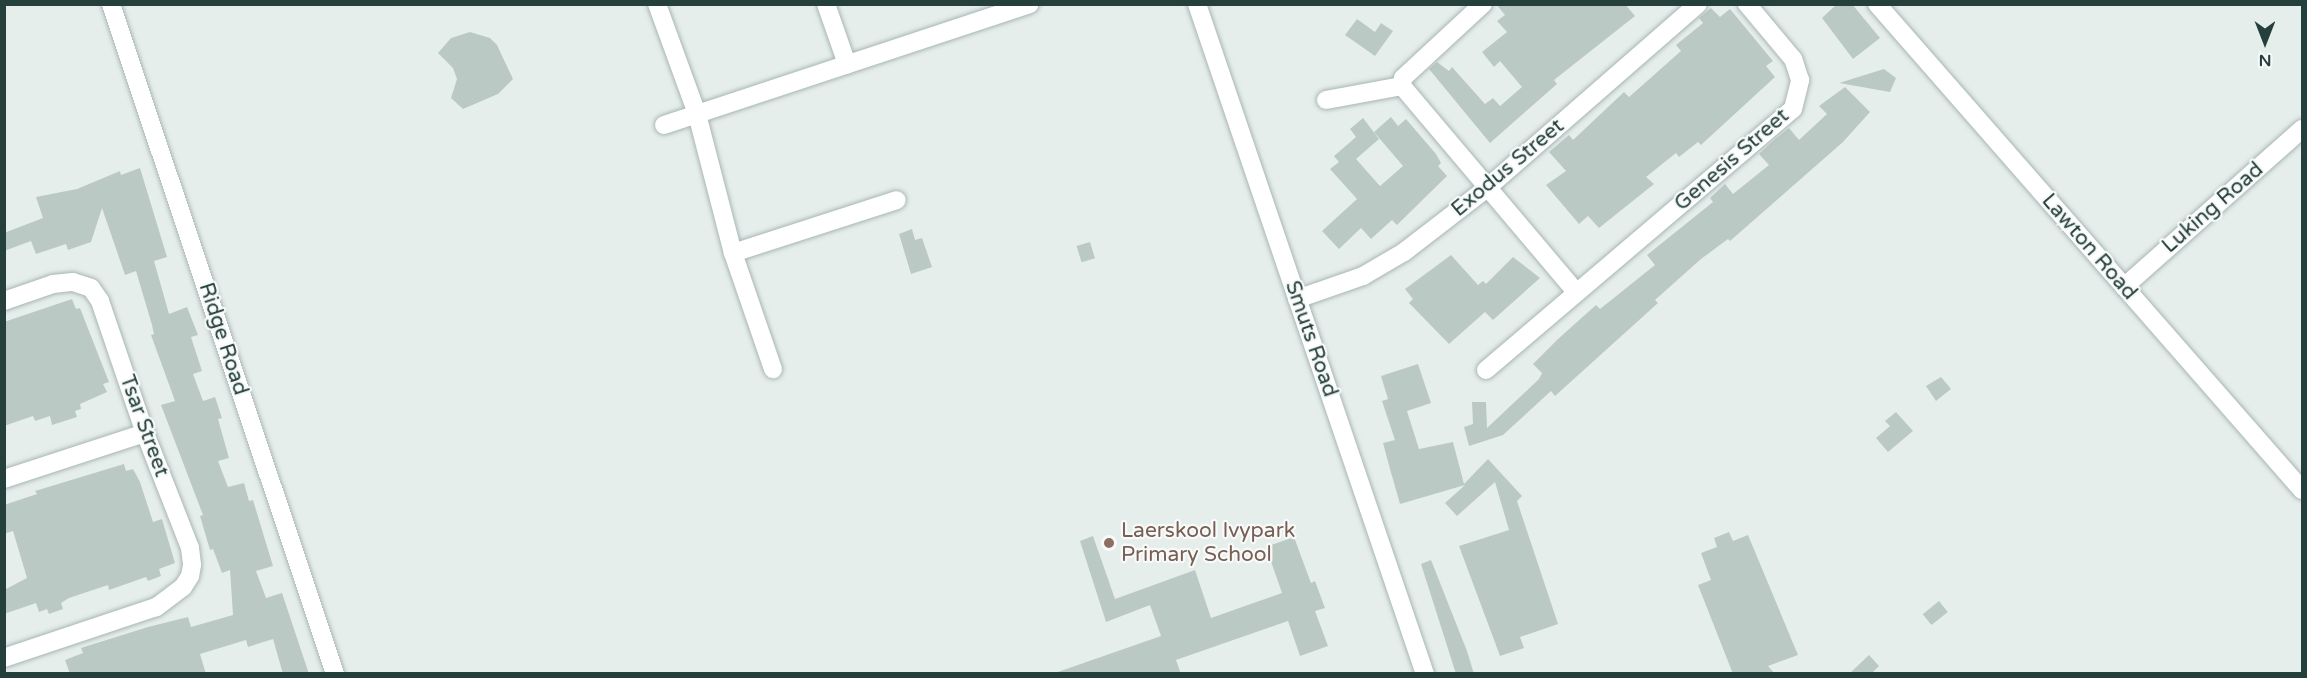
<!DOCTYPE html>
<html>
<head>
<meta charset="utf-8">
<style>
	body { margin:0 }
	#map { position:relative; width:2307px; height:678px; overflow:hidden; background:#e6eeec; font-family:"Varela Round",sans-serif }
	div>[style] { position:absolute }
	.building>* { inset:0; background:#bbc9c5; transform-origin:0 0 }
	.roads { filter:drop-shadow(0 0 2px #a8b6b4) drop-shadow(0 0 2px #a8b6b4) }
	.street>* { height:18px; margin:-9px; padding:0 9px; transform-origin:9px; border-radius:9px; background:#fff }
	.dots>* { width:16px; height:16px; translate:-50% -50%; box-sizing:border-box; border:3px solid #f7faf9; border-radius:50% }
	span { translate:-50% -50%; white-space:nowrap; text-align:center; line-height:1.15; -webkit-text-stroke:4.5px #f7faf9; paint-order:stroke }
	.street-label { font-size:21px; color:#25403c }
	.education-label { font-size:21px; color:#785e54 }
	.left { translate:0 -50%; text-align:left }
	.frame { position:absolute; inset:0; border:6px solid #25403c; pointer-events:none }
	.north { position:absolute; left:2235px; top:12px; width:60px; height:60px; -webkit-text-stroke:4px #f7faf9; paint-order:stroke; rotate:180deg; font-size:16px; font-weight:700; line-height:24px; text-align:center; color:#25403c }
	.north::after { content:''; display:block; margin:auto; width:21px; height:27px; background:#25403c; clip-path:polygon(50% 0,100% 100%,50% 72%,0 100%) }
</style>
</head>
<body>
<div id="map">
	<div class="building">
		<div style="clip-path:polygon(1496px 4px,1625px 4px,1635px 16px,1554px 80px,1557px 84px,1490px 143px,1429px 69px,1437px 62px,1449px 71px,1452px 67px,1485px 104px,1493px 98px,1500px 106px,1522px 87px,1500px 61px,1494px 67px,1482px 52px,1507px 32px,1497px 21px,1505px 15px)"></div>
		<div style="clip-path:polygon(1837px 4px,1852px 4px,1880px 38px,1853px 59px,1822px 18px)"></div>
		<div style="clip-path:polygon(1711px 8px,1720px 17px,1730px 9px,1773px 61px,1766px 66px,1775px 77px,1701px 145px,1698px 142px,1679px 157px,1676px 153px,1646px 177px,1654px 184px,1599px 228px,1588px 216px,1579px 224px,1546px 185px,1566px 171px,1549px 152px,1569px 135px,1573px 140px,1624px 92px,1629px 97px,1681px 51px,1676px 45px,1703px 23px,1699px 18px)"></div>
		<div style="clip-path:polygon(1357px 19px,1375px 32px,1381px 23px,1393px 31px,1375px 56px,1345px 35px)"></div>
		<div style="clip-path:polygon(470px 32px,490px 38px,497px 45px,513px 79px,498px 94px,463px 109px,451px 98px,457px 79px,453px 68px,438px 53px,451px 38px)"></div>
		<div style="clip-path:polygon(1884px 69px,1896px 78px,1890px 92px,1839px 83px)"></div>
		<div style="clip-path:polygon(1845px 87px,1870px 112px,1843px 142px,1730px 241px,1728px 239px,1701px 259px,1655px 300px,1658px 303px,1555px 396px,1551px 391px,1503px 435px,1469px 446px,1464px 427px,1473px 424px,1472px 402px,1486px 402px,1487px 428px,1539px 379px,1542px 373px,1533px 364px,1558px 339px,1596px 305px,1600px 309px,1655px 265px,1647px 255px,1713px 202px,1710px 198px,1725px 184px,1733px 194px,1769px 165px,1759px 154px,1774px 140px,1789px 128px,1799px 140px,1827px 114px,1819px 106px)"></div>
		<div style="clip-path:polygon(1391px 117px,1398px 126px,1406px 119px,1436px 154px,1441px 163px,1438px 166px,1447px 176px,1397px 225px,1392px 220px,1371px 239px,1361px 228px,1339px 249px,1322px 231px,1357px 199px,1330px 169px,1339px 162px,1334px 156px,1356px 137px,1350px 129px,1363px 118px,1379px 139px,1356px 159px,1380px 186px,1403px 166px,1374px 132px)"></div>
		<div style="clip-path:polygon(140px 168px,167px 257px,154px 261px,169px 314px,187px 307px,198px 335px,191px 337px,202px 371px,193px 374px,203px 401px,215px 397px,222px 418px,218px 419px,229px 458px,218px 461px,228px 487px,244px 483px,249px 501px,253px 500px,273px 566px,256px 571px,266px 598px,282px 593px,309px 674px,283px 674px,273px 639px,248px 647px,246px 640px,200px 654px,206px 674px,70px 674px,65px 660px,83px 653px,81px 648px,148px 627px,188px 617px,191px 627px,233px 615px,230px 570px,222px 573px,213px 549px,210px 550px,200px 516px,203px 515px,161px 405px,175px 401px,151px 335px,154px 334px,152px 325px,136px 271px,125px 275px,102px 208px,91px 242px,68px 250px,66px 244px,36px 254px,31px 241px,4px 251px,4px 233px,43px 218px,36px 197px,77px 189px,120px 171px,121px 175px)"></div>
		<div style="clip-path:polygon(912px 229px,915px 240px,922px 238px,932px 267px,911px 274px,899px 234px)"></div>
		<div style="left:1090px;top:242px;width:17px;height:14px;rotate:73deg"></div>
		<div style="clip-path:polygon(1451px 255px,1478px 285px,1483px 281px,1486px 284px,1513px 257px,1540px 278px,1493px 320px,1485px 312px,1449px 344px,1409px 303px,1413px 299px,1405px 289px)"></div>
		<div style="clip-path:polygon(72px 299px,76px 309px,80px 308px,109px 382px,103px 384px,107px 392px,80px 404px,81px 409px,75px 411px,77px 417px,52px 425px,50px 416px,35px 421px,33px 416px,4px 426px,4px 322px)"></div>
		<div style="clip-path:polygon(1418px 364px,1431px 403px,1407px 411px,1419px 449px,1453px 442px,1464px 484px,1488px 459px,1522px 496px,1517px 501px,1558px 624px,1520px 637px,1524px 648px,1500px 656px,1459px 546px,1509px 530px,1495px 482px,1457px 516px,1445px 503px,1465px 485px,1400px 504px,1390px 469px,1383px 443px,1395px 440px,1382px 401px,1388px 399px,1381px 376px)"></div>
		<div style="clip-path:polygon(1941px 377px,1951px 389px,1936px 401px,1926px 386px)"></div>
		<div style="clip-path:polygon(1896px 412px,1913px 431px,1888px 452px,1876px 438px,1890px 426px,1885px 421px)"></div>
		<div style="clip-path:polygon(124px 464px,126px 471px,133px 469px,140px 482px,153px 522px,162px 519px,175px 563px,159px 569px,161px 576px,148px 581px,146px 577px,109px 590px,108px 585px,69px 598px,61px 603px,63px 609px,49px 614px,47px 609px,39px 612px,36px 603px,4px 614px,4px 590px,27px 578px,13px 531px,4px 534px,4px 505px,37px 494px,35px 491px)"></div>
		<div style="clip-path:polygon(1729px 532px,1733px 541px,1748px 535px,1798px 655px,1768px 666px,1775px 674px,1733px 674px,1698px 585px,1711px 580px,1701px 553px,1717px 547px,1714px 538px)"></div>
		<div style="clip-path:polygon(1093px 536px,1115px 599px,1195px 570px,1211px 618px,1282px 593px,1266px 547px,1294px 537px,1311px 583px,1315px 581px,1325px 608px,1315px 611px,1328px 646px,1300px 656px,1288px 621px,1176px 660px,1181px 674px,1052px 674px,1161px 636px,1150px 605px,1106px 622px,1080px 541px)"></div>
		<div style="clip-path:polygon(1431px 560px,1467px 651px,1474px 674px,1456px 674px,1421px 564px)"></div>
		<div style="left:1939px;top:601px;width:14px;height:21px;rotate:51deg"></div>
		<div style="clip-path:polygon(1869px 655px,1879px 666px,1871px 674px,1849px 674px)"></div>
	</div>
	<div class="roads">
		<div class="street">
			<div style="left:111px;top:4px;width:706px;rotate:71.51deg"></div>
			<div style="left:657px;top:4px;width:117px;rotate:70deg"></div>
			<div style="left:697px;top:114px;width:144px;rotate:75.5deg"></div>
			<div style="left:733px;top:253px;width:123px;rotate:71deg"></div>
			<div style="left:826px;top:4px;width:64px;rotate:70.7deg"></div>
			<div style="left:1197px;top:4px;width:708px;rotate:71.21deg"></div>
			<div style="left:1877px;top:4px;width:646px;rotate:48.83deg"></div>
			<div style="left:1402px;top:86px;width:270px;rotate:49.8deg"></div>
			<div style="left:1402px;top:86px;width:8px;rotate:-83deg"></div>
			<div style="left:1403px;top:78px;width:109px;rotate:-42.8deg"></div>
			<div style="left:1326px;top:100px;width:77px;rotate:-10.4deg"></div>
			<div style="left:664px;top:125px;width:385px;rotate:-18.3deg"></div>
			<div style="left:733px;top:253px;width:172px;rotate:-17.9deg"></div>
			<div style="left:2124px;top:287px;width:238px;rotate:-41.6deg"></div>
			<div style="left:1297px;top:299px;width:70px;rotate:-19.2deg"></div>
			<div style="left:1363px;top:276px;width:48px;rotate:-30.3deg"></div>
			<div style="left:1404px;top:252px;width:105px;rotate:-37.6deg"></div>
			<div style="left:1487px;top:188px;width:280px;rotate:-41.1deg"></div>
			<div style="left:4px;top:301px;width:52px;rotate:-19.1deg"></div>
			<div style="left:53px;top:284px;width:20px;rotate:-6deg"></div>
			<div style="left:73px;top:282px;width:19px;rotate:18deg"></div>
			<div style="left:91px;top:288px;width:16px;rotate:55deg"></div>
			<div style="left:100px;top:301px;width:139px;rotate:71.2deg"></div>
			<div style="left:145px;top:433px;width:123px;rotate:68.6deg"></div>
			<div style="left:190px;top:548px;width:17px;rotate:83deg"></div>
			<div style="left:192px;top:565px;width:11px;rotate:100deg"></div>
			<div style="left:190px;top:576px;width:13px;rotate:122deg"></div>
			<div style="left:183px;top:587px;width:34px;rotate:143deg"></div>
			<div style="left:156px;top:607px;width:160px;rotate:161.5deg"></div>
			<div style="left:1486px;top:370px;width:403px;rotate:-40.4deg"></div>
			<div style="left:1793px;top:109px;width:30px;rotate:-76deg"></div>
			<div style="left:1800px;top:80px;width:22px;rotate:-108deg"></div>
			<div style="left:1793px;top:59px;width:72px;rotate:-129.9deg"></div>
			<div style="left:4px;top:479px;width:148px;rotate:-18.1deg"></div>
		</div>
	</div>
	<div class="dots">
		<div style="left:1109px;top:543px;background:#8d6e63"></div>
	</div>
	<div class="street-label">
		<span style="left:1732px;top:160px;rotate:-41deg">Genesis Street</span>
		<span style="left:1508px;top:168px;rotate:-40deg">Exodus Street</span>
		<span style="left:2213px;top:208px;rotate:-41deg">Luking Road</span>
		<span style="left:2089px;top:247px;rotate:49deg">Lawton Road</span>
		<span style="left:223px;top:339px;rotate:72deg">Ridge Road</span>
		<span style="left:1311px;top:339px;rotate:71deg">Smuts Road</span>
		<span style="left:144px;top:426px;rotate:70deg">Tsar Street</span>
	</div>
	<div class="education-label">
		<span class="left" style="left:1121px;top:543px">Laerskool Ivypark<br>Primary School</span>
	</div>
	<div class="frame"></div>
	<div class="north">N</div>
</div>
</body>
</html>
